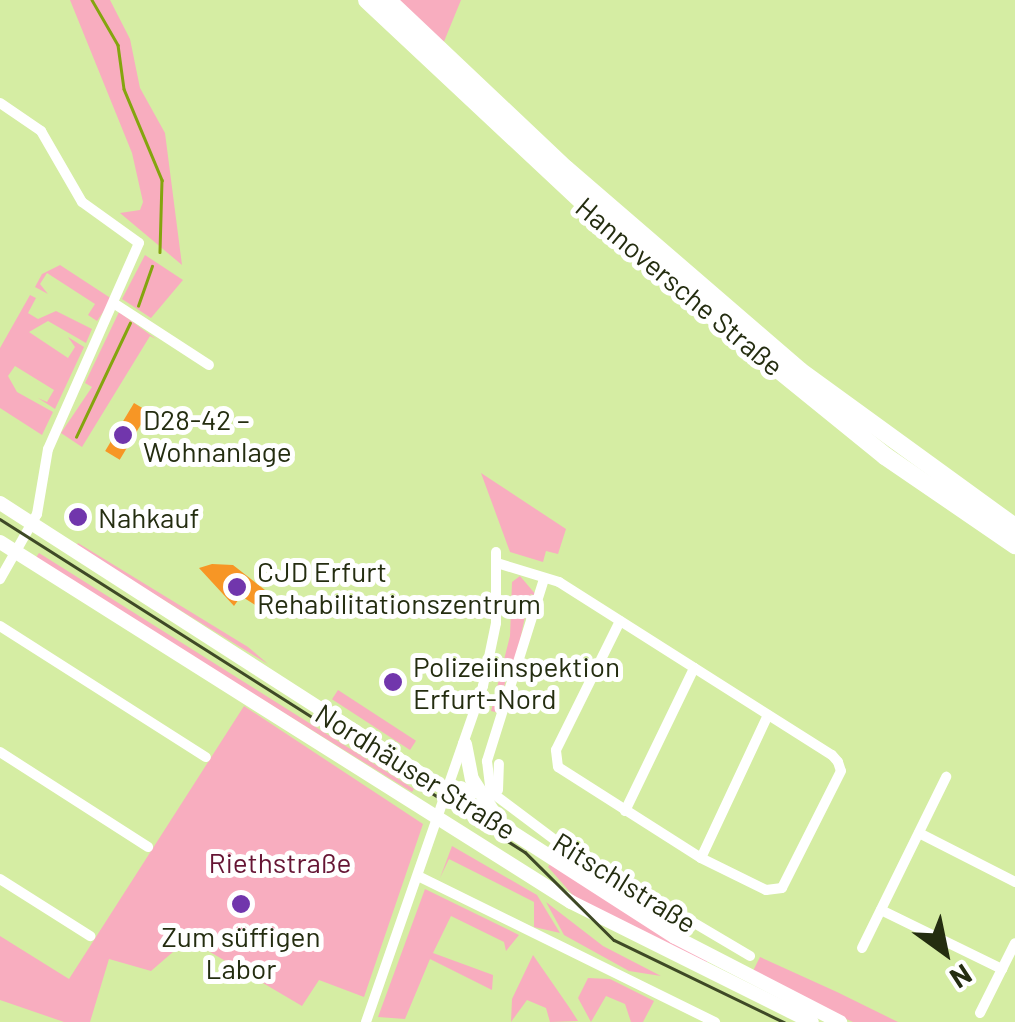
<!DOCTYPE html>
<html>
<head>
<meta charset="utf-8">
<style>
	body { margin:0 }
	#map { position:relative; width:1015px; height:1022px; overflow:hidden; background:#d5eda3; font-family:Barlow,sans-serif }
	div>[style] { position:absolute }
	.green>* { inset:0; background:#f8adbf; transform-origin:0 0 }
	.stream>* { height:2.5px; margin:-1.25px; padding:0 1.25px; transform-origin:1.25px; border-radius:1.25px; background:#84a50e }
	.building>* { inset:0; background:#f79625; transform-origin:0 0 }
	.street>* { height:10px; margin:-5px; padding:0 5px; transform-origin:5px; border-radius:5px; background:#fff }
	.secondary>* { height:14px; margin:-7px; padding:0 7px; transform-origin:7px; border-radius:7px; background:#fff }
	.highway>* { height:18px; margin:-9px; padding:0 9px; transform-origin:9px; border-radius:9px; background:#fff }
	.tram>* { height:2.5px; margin:-1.25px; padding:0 1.25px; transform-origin:1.25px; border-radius:1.25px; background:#3e4926 }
	.dots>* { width:28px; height:28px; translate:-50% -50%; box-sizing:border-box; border:5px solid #fff; border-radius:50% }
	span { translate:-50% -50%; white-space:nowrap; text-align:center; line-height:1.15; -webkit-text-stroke:10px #fff; paint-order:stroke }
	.street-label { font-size:28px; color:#242d10 }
	.poi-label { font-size:28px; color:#242d10 }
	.left { translate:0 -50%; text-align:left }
	.park-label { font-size:28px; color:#661534 }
	.north { position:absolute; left:895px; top:902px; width:100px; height:100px; -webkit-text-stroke:8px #fff; paint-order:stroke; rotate:147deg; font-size:28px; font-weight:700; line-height:40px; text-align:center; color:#242d10 }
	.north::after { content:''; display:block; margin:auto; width:35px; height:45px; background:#242d10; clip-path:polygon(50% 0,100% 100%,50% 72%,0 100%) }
</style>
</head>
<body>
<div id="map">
	<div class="green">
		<div style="clip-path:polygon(70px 0,110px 0,130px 39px,140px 88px,165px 133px,182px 265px,120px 213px,140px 210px,143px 202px,132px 153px)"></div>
		<div style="clip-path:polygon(397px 0,461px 0,443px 44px)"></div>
		<div style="clip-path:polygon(145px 255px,183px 280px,151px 318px,122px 299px)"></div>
		<div style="clip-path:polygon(60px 265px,112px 299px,97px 321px,88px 315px,95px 304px,47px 273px,40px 284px,48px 294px,35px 287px,42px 274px)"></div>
		<div style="clip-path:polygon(30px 295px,36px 298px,28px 313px,38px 319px,56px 311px,92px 329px,86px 343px,48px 321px,29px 332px,68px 358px,75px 347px,68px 337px,84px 347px,55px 409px,38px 398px,47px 402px,54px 390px,15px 366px,8px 376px,17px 392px,53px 412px,42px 435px,0 408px,0 348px)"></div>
		<div style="clip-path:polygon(119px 312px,156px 339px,150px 336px,82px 447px,61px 433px,92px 387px,85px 383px)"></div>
		<div style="clip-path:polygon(481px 473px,566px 529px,558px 554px,546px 551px,543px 562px,510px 552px)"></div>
		<div style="clip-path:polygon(78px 543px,248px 647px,268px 664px,76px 546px)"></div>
		<div style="clip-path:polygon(39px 553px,414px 789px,412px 792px,35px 559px)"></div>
		<div style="clip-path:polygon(520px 576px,537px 596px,530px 594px,535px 604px,527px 607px,515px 664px,509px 662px,499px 713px,491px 711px,510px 636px,512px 582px)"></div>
		<div style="left:338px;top:690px;width:93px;height:11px;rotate:33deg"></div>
		<div style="clip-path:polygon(244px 706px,423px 824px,364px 997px,319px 980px,302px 1006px,188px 939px,151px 971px,109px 959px,90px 1022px,64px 1022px,0 1000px,0 936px,69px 979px)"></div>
		<div style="clip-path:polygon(452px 846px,537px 895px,560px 933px,534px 927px,534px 902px,449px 859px,440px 878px)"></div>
		<div style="clip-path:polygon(552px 861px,708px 960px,705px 965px,578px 901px,548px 867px)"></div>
		<div style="clip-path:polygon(425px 889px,519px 935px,506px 951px,504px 942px,451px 916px,433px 953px,493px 975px,492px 990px,430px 959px,405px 1019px,378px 1017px)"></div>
		<div style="clip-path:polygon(546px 902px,603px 946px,661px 976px,629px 971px,564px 935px)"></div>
		<div style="clip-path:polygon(533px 955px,569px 1007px,578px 1021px,550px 1022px,546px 1008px,527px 1000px,511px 1022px,512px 999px)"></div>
		<div style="clip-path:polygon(760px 957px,837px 992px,898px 1022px,853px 1022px,822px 1008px,752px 973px)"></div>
		<div style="clip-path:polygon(588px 978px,610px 979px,654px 1001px,643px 1022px,631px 1022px,625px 1004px,606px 996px,591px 1022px,578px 998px)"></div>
	</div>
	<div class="stream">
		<div style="left:92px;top:0;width:52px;rotate:60deg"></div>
		<div style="left:118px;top:45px;width:44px;rotate:82.2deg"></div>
		<div style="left:124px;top:89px;width:99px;rotate:67.3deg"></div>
		<div style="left:162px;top:180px;width:72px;rotate:91.6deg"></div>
		<div style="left:138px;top:306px;width:42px;rotate:-70.7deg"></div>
		<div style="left:76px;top:437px;width:126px;rotate:-64.7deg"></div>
	</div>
	<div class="building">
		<div style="left:134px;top:403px;width:17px;height:56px;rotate:31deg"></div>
		<div style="clip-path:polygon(212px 564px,233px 565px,274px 597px,265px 611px,241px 596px,234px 606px,199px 568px)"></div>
	</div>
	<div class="street">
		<div style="left:0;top:103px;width:50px;rotate:34.3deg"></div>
		<div style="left:41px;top:131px;width:82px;rotate:60deg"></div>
		<div style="left:82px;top:202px;width:70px;rotate:35.7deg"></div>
		<div style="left:139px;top:243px;width:225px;rotate:113.8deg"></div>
		<div style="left:48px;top:449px;width:66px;rotate:99.6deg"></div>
		<div style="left:37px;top:514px;width:75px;rotate:119.6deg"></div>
		<div style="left:115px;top:304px;width:112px;rotate:33deg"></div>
		<div style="left:497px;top:563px;width:65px;rotate:17deg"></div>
		<div style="left:559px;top:582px;width:323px;rotate:32.4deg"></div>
		<div style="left:832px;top:755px;width:9px;rotate:49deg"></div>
		<div style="left:838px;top:762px;width:9px;rotate:72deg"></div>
		<div style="left:841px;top:771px;width:131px;rotate:116.8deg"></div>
		<div style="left:782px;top:888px;width:16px;rotate:173deg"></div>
		<div style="left:766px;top:890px;width:72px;rotate:-153.8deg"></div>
		<div style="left:701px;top:858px;width:169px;rotate:-147.5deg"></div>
		<div style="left:558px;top:767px;width:17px;rotate:-97deg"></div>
		<div style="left:556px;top:750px;width:144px;rotate:-63.6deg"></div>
		<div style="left:544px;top:579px;width:191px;rotate:107.4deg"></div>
		<div style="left:487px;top:761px;width:31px;rotate:83deg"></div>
		<div style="left:491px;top:792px;width:85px;rotate:36.9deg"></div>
		<div style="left:559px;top:843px;width:222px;rotate:30.6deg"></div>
		<div style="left:0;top:626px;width:244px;rotate:32.5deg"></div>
		<div style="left:0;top:752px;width:176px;rotate:32.7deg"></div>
		<div style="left:461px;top:786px;width:16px;rotate:27deg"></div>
		<div style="left:498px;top:790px;width:26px;rotate:-88deg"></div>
		<div style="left:625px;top:811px;width:159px;rotate:-64.2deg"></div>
		<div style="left:919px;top:833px;width:108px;rotate:27deg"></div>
		<div style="left:701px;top:858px;width:158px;rotate:-64.9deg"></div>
		<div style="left:420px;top:877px;width:329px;rotate:26.2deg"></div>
		<div style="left:0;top:879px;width:107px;rotate:32.3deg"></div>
		<div style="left:881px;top:910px;width:135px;rotate:26deg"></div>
		<div style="left:862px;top:948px;width:191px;rotate:-63.8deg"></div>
		<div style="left:980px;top:1013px;width:78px;rotate:-63.4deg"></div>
		<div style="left:366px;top:1022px;width:356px;rotate:-70.8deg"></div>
		<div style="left:483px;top:686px;width:64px;rotate:-78.3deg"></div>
		<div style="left:496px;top:623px;width:71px;rotate:-90deg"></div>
	</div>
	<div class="secondary">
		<div style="left:0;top:503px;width:802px;rotate:32.74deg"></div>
		<div style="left:675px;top:937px;width:186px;rotate:27.3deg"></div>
		<div style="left:0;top:542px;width:675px;rotate:32.23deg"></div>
		<div style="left:571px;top:902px;width:269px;rotate:26.5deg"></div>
		<div style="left:465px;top:744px;width:36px;rotate:79deg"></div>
		<div style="left:472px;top:779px;width:40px;rotate:57.1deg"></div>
	</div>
	<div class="highway">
		<div style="left:367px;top:0;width:392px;rotate:43.1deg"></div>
		<div style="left:653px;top:268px;width:299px;rotate:39deg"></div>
		<div style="left:885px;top:456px;width:158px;rotate:34.4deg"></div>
		<div style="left:387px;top:0;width:246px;rotate:43.4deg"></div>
		<div style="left:566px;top:169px;width:309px;rotate:40.8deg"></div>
		<div style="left:800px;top:371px;width:266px;rotate:36deg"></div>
	</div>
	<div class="tram">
		<div style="left:0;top:519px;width:622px;rotate:32.39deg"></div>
		<div style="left:525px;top:852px;width:125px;rotate:44.7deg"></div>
		<div style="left:614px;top:940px;width:189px;rotate:25.8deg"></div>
	</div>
	<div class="dots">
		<div style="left:123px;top:435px;background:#7136ac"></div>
		<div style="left:78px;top:517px;background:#7136ac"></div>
		<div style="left:237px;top:587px;background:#7136ac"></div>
		<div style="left:393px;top:682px;background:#7136ac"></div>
		<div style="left:241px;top:904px;background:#7136ac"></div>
	</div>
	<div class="street-label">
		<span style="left:680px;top:286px;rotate:40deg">Hannoversche Straße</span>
		<span style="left:416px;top:771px;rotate:32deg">Nordhäuser Straße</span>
		<span style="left:625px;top:882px;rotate:32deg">Ritschlstraße</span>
	</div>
	<div class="poi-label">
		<span class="left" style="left:143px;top:435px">D28-42 –<br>Wohnanlage</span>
		<span class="left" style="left:98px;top:517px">Nahkauf</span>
		<span class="left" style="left:257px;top:587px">CJD Erfurt<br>Rehabilitationszentrum</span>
		<span class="left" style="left:413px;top:682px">Polizeiinspektion<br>Erfurt-Nord</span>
		<span style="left:241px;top:952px">Zum süffigen<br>Labor</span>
	</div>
	<div class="park-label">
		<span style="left:280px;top:862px">Riethstraße</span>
	</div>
	<div class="north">N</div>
</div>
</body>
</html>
